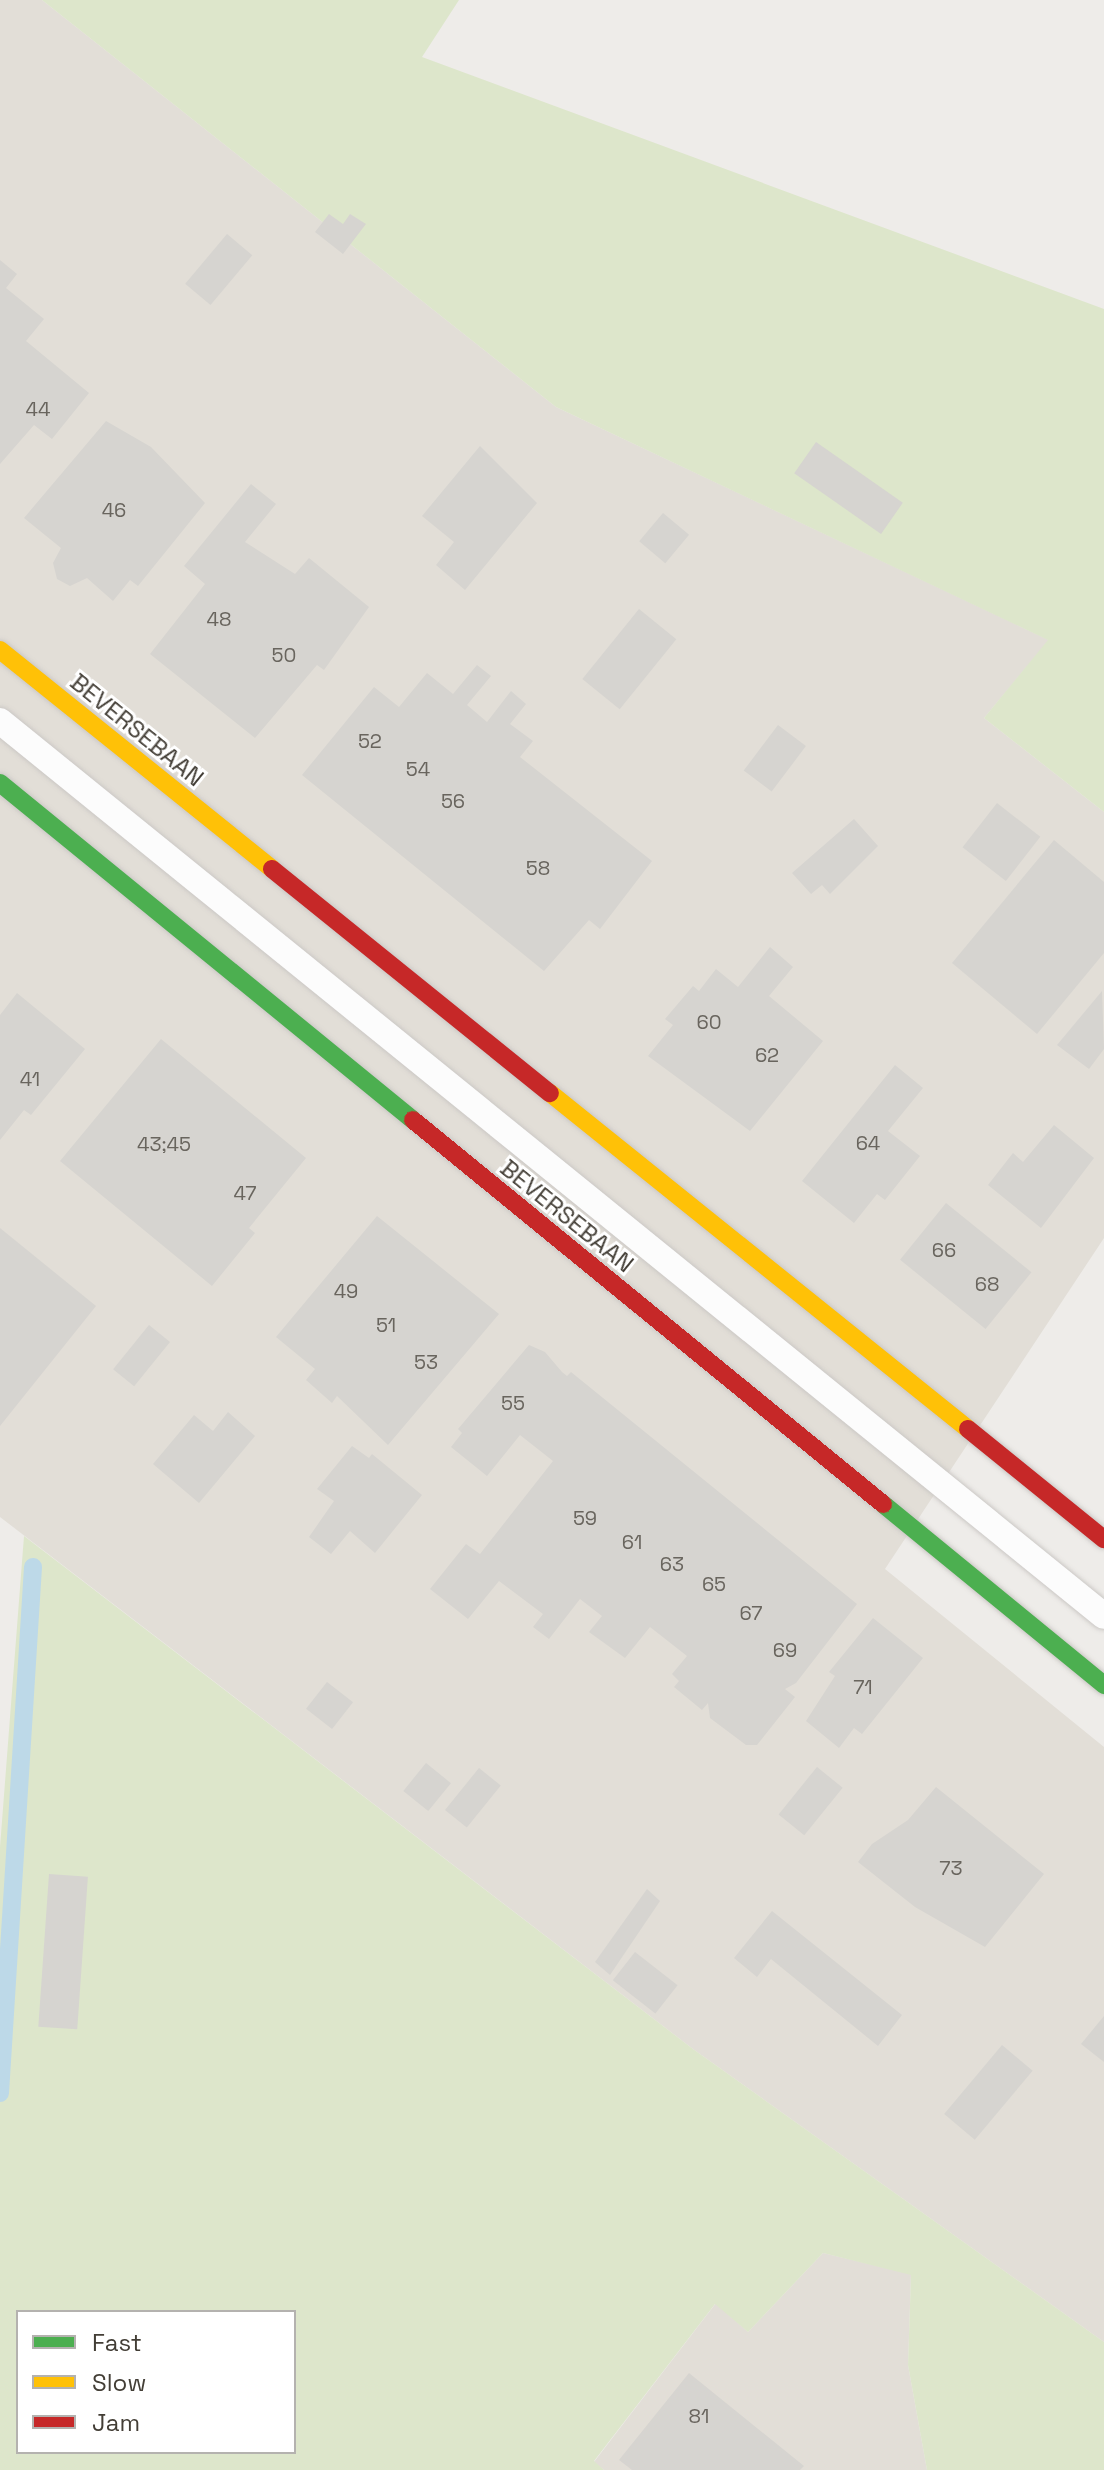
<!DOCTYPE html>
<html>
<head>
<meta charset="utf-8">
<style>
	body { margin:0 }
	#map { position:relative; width:1104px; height:2470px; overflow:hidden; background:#eeece9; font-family:"Space Grotesk",sans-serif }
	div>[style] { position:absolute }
	.residential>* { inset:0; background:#e2ded7 }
	.green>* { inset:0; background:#dde6cb }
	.stream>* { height:18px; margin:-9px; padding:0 9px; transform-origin:9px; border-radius:9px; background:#bdd9e8 }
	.building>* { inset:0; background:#d6d4d0; transform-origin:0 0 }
	.roads { filter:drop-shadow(0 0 2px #cbc8c5) drop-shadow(0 0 2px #cbc8c5) }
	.lane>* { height:26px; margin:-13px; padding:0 13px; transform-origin:13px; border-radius:13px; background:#fcfcfc }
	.fast>* { height:18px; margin:-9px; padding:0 9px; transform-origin:9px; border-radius:9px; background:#4caf50 }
	.slow>* { height:18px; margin:-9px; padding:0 9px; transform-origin:9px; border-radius:9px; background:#ffc107 }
	.jam>* { height:18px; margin:-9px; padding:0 9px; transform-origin:9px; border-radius:9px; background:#c62828 }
	span { translate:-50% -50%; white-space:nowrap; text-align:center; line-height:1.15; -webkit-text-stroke:6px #fff; paint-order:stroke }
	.number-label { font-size:20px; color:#69655e }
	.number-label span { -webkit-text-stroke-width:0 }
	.street-label { font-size:24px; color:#433e36 }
	.legend { position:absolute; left:16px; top:2310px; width:280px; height:144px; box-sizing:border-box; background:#fff; border:2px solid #b4b2af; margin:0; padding:10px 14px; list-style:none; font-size:24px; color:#433e36 }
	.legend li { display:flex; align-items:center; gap:16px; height:40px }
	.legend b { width:40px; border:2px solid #b4b2af }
</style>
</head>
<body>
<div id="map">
	<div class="residential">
		<div style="clip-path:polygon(0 0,42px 0,556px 407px,1049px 640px,984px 718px,1104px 812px,1104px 1238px,885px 1569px,1104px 1747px,1104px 2342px,693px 2049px,0 1517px)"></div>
		<div style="clip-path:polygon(823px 2253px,911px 2274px,908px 2365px,927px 2470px,604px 2470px,594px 2462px,716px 2303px,748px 2332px)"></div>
	</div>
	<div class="green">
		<div style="clip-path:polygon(42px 0,459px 0,422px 57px,1104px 309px,1104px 812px,984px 718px,1048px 640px,556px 407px)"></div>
		<div style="clip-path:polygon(evenodd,24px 1536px,693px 2049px,1104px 2342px,1104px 2470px,927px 2470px,908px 2365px,911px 2275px,823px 2253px,748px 2332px,715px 2304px,594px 2461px,604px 2470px,0 2470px,0 1847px,24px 1536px,18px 2312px,294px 2312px,294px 2452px,18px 2452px,18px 2312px)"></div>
	</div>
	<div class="stream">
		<div style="left:0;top:2093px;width:527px;rotate:-86.41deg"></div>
	</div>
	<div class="building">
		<div style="clip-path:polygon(329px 214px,343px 224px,350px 214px,366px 224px,343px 254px,315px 232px)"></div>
		<div style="left:227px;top:234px;width:33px;height:65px;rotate:40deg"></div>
		<div style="clip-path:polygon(0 260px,17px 274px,6px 288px,44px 319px,26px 341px,89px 393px,52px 439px,34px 425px,0 464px)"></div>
		<div style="clip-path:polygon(106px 421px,151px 447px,205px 503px,138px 586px,130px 580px,113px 601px,87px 578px,70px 586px,57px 579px,53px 563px,61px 548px,24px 518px)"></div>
		<div style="left:816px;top:442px;width:106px;height:38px;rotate:35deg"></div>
		<div style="clip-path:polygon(480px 446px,537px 503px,465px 590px,436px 565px,454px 542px,422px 516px)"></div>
		<div style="clip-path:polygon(251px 484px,276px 504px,245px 542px,295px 574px,309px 558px,369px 607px,324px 670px,317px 665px,255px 738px,150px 654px,205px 584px,184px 566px)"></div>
		<div style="left:663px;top:513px;width:34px;height:37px;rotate:40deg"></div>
		<div style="left:639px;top:609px;width:48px;height:90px;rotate:39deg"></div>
		<div style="clip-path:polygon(477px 665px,491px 676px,467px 705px,487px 722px,511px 691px,526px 704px,510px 724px,533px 741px,520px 757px,652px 861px,600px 929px,589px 920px,544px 971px,302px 775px,374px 687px,399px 707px,427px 673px,453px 694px)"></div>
		<div style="left:778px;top:725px;width:35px;height:57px;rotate:37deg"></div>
		<div style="left:997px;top:803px;width:55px;height:56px;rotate:38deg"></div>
		<div style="clip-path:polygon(854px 819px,878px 846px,830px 894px,822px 885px,811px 894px,792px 873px)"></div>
		<div style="clip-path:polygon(1054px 840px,1104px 882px,1104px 953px,1037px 1034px,952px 963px)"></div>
		<div style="clip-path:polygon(770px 947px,793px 967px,769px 996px,823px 1041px,750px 1131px,648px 1056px,673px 1025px,665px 1019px,693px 986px,699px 991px,716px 969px,738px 987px)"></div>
		<div style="clip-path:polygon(1102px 991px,1104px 1049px,1089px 1069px,1057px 1045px)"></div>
		<div style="clip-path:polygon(17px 993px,85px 1049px,31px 1115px,24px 1110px,0 1140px,0 1015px)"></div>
		<div style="clip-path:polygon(161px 1039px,306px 1158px,249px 1228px,255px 1233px,212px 1286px,60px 1161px)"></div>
		<div style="clip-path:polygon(895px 1065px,923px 1088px,888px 1131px,920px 1156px,885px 1200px,877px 1194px,854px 1223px,802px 1181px)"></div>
		<div style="clip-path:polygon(1054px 1125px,1094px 1158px,1041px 1228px,988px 1185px,1013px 1153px,1023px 1162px)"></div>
		<div style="left:946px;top:1203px;width:110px;height:73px;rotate:39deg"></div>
		<div style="clip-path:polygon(377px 1216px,499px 1314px,388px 1445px,337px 1396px,332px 1403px,306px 1380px,315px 1369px,276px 1337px)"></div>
		<div style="clip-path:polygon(0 1228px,96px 1306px,0 1426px)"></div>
		<div style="left:149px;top:1325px;width:27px;height:57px;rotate:39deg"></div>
		<div style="clip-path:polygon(529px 1345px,545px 1352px,562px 1372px,567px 1376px,571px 1372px,857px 1604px,796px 1683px,785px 1689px,795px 1697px,757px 1745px,746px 1745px,710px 1718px,708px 1703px,702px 1710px,674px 1687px,679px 1681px,672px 1674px,687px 1656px,650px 1627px,625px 1658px,589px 1632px,602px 1616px,580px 1599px,549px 1639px,533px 1627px,543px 1614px,499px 1581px,468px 1619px,430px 1589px,466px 1544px,480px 1554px,553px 1461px,520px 1435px,487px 1476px,451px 1447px,462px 1433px,458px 1429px)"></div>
		<div style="clip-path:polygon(228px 1412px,255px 1436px,199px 1503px,153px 1464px,194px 1415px,213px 1431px)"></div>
		<div style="clip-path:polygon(352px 1446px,369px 1458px,372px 1454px,422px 1495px,375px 1553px,350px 1531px,331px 1554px,309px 1537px,334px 1501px,317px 1489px)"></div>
		<div style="clip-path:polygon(873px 1618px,923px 1658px,862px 1734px,854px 1728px,839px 1748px,806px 1721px,835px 1676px,829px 1672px)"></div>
		<div style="left:327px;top:1682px;width:33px;height:34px;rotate:38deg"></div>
		<div style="left:426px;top:1763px;width:32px;height:36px;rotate:39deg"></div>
		<div style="left:817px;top:1767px;width:33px;height:61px;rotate:39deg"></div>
		<div style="left:479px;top:1768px;width:28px;height:54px;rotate:39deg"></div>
		<div style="clip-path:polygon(936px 1787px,1044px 1874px,985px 1947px,915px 1907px,858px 1862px,872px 1844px,908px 1820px)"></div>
		<div style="left:49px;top:1874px;width:39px;height:153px;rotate:4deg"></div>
		<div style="clip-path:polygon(647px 1889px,660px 1901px,610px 1975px,595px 1962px)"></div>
		<div style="clip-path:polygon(772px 1911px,902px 2015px,878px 2046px,771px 1959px,757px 1977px,734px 1958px)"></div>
		<div style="left:635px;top:1952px;width:54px;height:36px;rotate:38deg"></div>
		<div style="clip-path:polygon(1104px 2016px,1104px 2062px,1081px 2044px)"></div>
		<div style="left:1002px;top:2045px;width:40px;height:90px;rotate:40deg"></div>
		<div style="clip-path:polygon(689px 2373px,804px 2466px,800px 2470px,632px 2470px,619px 2460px)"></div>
	</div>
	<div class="roads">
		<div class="lane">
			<div style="left:0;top:721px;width:1421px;rotate:39.03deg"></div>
		</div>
		<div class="fast">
			<div style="left:0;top:783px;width:533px;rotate:39.21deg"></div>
			<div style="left:883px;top:1504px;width:286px;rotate:39.3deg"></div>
		</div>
		<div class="slow">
			<div style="left:0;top:650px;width:349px;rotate:38.8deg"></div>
			<div style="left:550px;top:1093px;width:536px;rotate:38.79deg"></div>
		</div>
		<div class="jam">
			<div style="left:272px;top:869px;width:357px;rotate:38.9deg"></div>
			<div style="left:413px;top:1120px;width:607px;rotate:39.25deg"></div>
			<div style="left:968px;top:1429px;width:175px;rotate:39deg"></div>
		</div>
	</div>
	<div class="number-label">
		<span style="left:38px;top:409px">44</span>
		<span style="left:114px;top:510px">46</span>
		<span style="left:219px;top:619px">48</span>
		<span style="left:284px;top:655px">50</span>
		<span style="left:370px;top:741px">52</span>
		<span style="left:418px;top:769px">54</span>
		<span style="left:453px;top:801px">56</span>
		<span style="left:538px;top:868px">58</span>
		<span style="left:709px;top:1022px">60</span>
		<span style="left:767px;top:1055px">62</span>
		<span style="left:30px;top:1079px">41</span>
		<span style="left:868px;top:1143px">64</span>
		<span style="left:164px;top:1144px">43;45</span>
		<span style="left:245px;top:1193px">47</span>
		<span style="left:944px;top:1250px">66</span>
		<span style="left:987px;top:1284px">68</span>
		<span style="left:346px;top:1291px">49</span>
		<span style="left:386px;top:1325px">51</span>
		<span style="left:426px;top:1362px">53</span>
		<span style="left:513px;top:1403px">55</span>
		<span style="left:585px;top:1518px">59</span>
		<span style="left:632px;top:1542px">61</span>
		<span style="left:672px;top:1564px">63</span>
		<span style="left:714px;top:1584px">65</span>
		<span style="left:751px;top:1613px">67</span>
		<span style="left:785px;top:1650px">69</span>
		<span style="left:863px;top:1687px">71</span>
		<span style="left:951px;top:1868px">73</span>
		<span style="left:699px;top:2416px">81</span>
	</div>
	<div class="street-label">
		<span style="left:137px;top:730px;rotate:39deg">BEVERSEBAAN</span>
		<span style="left:567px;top:1216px;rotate:39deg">BEVERSEBAAN</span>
	</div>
	<ul class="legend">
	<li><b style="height:10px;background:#4caf50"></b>Fast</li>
	<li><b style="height:10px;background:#ffc107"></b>Slow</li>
	<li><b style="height:10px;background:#c62828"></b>Jam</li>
	</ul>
</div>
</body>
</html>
